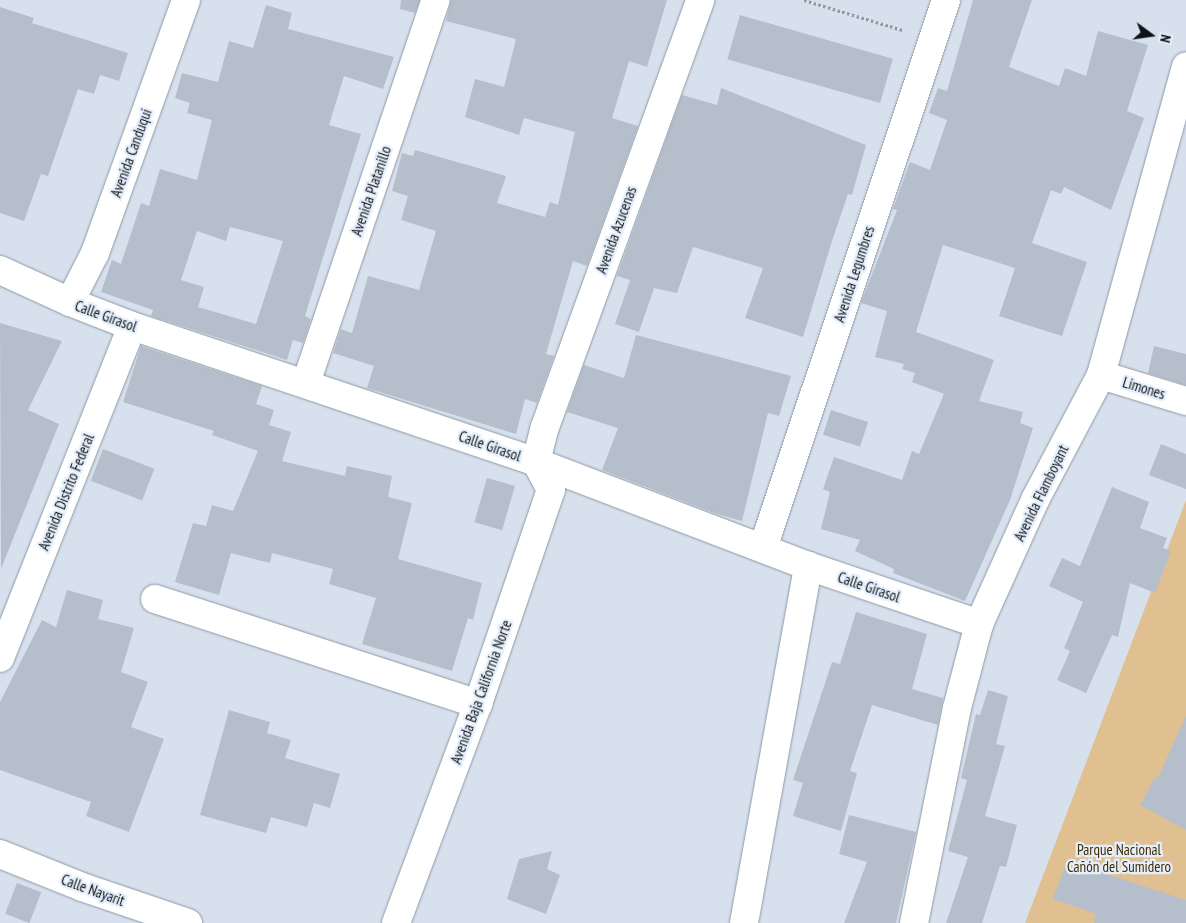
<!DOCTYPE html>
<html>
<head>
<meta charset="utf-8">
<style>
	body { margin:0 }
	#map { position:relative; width:1186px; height:923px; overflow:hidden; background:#d7e1ee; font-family:"PT Sans Narrow",sans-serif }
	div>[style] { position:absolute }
	.green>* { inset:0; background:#e0bf90 }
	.building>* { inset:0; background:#b5bfcb; transform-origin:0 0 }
	.path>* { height:3px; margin-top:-1.5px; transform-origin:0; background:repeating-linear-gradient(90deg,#9098a2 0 2.5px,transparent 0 5px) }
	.roads { filter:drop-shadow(0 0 1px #8e98a4) drop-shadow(0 0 1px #8e98a4) }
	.street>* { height:28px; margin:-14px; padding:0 14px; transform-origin:14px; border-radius:14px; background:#fff }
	span { translate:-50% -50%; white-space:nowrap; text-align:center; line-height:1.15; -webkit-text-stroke:4.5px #e4effb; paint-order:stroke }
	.street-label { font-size:15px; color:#0f1216 }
	.park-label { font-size:15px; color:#422a02 }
	.north { position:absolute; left:1126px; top:10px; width:50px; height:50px; -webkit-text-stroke:4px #e4effb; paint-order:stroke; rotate:104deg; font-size:14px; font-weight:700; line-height:20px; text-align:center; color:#0f1216 }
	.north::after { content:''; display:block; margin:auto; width:18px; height:22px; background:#0f1216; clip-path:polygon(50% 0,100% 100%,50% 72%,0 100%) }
</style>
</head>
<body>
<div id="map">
	<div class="green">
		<div style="clip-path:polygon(1186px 500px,1186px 923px,1025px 923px)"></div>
	</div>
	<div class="building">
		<div style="clip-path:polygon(401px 0,420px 0,415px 13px,400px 9px)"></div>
		<div style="clip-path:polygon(451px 0,667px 0,647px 67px,629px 61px,612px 118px,638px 126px,587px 266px,573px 261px,546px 354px,554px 356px,537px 403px,525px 399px,516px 434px,367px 388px,374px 366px,333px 353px,341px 329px,352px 333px,368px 276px,419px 290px,436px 231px,401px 220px,408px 196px,392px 191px,402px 153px,413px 156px,415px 150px,506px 176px,497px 203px,545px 217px,550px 202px,558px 205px,575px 132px,524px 118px,519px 135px,465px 117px,475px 79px,504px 87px,516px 39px,446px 21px)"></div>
		<div style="clip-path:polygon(973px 0,1032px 0,1009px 67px,1059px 86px,1065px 68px,1086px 76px,1098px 31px,1148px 45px,1127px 111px,1144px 118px,1111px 210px,1064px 187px,1061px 194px,1051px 190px,1032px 243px,1087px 262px,1062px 336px,999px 316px,1015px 268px,943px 245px,916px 332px,994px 360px,979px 401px,1023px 412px,1020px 423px,1033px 428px,1010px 500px,965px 601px,893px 573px,894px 569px,855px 551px,860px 540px,821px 529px,830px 492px,823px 489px,834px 457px,902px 480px,912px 451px,919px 454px,944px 394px,912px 382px,915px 373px,902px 369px,904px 364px,875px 357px,887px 311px,861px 303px,897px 210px,893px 209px,910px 162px,930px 170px,947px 120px,929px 113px,938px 88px,947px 91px)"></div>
		<div style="clip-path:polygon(evenodd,266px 5px,292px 13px,288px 29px,394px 57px,383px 89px,344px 76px,329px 125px,361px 134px,305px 316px,311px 319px,303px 343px,293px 340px,287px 360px,151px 316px,153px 310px,101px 292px,112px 260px,121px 264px,141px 203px,149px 206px,160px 169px,197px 180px,212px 120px,187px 113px,190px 103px,175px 98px,182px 73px,218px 82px,229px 41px,253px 48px,266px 5px,230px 227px,283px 241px,256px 324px,198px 307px,204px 287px,181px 280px,197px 231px,226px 241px,230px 227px)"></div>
		<div style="clip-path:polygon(0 7px,34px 18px,32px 23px,128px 53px,119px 81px,100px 75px,94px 94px,78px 89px,48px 176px,41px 174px,24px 221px,0 213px)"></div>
		<div style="left:740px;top:15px;width:159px;height:46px;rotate:16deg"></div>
		<div style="clip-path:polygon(721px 88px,866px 145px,852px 195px,848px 194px,832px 241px,803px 337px,745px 318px,763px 268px,693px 247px,677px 293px,654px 288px,639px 332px,615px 324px,630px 280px,617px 276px,682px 95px,717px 105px)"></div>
		<div style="clip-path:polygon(0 323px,62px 341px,28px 410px,59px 424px,1px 569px)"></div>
		<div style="clip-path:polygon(636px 335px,791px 376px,779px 416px,768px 413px,742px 521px,717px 514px,602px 470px,618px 428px,567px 412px,584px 365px,624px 378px)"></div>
		<div style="clip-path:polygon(141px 346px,262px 386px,256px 404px,274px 410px,269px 425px,291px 432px,282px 461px,345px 476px,347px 466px,392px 476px,388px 497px,412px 503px,398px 559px,482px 583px,473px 620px,468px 618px,452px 671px,362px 644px,376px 598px,329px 584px,333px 569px,272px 553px,270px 563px,231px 553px,219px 595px,175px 582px,193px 523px,206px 526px,212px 505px,233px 511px,258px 451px,212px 435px,214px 431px,123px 402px)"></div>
		<div style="clip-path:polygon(1154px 346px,1186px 354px,1186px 385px,1148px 373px)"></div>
		<div style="left:831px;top:410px;width:39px;height:26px;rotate:18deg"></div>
		<div style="clip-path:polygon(1161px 444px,1186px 454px,1186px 489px,1149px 475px)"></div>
		<div style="left:103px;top:449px;width:55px;height:34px;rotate:21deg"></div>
		<div style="left:487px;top:478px;width:29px;height:46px;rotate:16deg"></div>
		<div style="clip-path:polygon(1112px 487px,1149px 502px,1140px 528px,1167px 538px,1163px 548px,1171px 551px,1155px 593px,1130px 583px,1118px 637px,1112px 635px,1086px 693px,1057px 680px,1070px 651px,1064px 648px,1083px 602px,1049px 586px,1062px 558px,1080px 566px)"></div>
		<div style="clip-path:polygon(67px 590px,103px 600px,98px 619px,134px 628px,121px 672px,148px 682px,131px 727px,164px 739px,129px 832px,86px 816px,91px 802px,0 770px,0 702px,42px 620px,56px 627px)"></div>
		<div style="clip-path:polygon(856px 612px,927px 634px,912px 689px,943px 698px,938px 725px,872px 705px,850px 771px,857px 773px,841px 831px,793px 816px,803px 783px,793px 780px,832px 662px,840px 664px)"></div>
		<div style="clip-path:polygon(988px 690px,1008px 696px,996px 744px,1005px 746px,985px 816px,1017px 825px,1006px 867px,1000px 866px,982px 923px,946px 923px,968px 857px,948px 851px,967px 780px,961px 778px,976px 714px,980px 715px)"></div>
		<div style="clip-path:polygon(229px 710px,270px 722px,267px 733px,291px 740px,285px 758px,340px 774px,330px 808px,314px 803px,307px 827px,271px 817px,266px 833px,200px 815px)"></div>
		<div style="clip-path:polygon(1186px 716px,1186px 830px,1140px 805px,1155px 777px,1158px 778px)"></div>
		<div style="clip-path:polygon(849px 815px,916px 832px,896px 923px,844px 923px,867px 862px,839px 854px)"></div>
		<div style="clip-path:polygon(552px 851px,547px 869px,560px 875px,546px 914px,507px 899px,519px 859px)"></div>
		<div style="clip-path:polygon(1067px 861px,1186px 900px,1186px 923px,1094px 923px,1096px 914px,1053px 899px)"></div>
		<div style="left:17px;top:883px;width:26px;height:33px;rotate:21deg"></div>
	</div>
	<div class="path">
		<div style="left:804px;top:0;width:103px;rotate:16.9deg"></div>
	</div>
	<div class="roads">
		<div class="street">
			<div style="left:0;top:270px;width:77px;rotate:24.6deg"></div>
			<div style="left:70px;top:302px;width:66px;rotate:21.2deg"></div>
			<div style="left:132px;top:326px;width:426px;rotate:18.6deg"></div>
			<div style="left:536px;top:462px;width:291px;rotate:20.9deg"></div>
			<div style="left:808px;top:566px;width:181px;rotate:18.7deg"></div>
			<div style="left:70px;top:302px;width:55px;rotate:-63deg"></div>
			<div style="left:95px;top:253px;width:269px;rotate:-70.2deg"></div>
			<div style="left:1101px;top:375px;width:89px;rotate:17deg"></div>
			<div style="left:306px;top:383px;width:404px;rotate:-71.3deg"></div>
			<div style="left:763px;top:548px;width:578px;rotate:-71.53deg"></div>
			<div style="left:155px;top:599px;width:340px;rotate:18deg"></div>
			<div style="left:0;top:658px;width:357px;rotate:-68.3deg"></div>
			<div style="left:0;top:854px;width:88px;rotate:21.9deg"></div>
			<div style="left:82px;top:887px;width:112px;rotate:18.8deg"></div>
			<div style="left:396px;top:923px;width:234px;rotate:-69.5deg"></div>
			<div style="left:478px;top:704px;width:226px;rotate:-71.2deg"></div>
			<div style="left:551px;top:490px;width:32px;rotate:-118deg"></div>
			<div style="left:536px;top:462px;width:36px;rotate:-76deg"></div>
			<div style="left:545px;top:427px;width:454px;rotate:-70deg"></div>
			<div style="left:744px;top:923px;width:363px;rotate:-79.8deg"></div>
			<div style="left:914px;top:923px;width:219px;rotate:-78.7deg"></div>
			<div style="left:957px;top:708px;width:87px;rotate:-75.3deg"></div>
			<div style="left:979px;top:624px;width:138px;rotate:-65.7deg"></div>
			<div style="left:1036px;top:498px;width:139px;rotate:-62.1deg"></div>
			<div style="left:1101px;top:375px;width:320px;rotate:-74.6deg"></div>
		</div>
	</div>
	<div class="street-label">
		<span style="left:131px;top:153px;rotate:-70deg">Avenida Canduqui</span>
		<span style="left:371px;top:191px;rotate:-71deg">Avenida Platanillo</span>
		<span style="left:616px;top:230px;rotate:-70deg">Avenida Azucenas</span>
		<span style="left:854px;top:274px;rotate:-72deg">Avenida Legumbres</span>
		<span style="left:106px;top:316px;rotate:20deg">Calle Girasol</span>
		<span style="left:1144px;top:388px;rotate:17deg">Limones</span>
		<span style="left:490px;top:446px;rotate:19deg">Calle Girasol</span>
		<span style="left:66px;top:492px;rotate:-68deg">Avenida Distrito Federal</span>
		<span style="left:1041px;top:493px;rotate:-64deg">Avenida Flamboyant</span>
		<span style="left:869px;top:587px;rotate:19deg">Calle Girasol</span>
		<span style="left:481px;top:692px;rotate:-70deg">Avenida Baja California Norte</span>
		<span style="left:93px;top:890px;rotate:20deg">Calle Nayarit</span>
	</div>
	<div class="park-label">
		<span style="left:1119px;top:858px">Parque Nacional<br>Cañón del Sumidero</span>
	</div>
	<div class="north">N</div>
</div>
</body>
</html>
